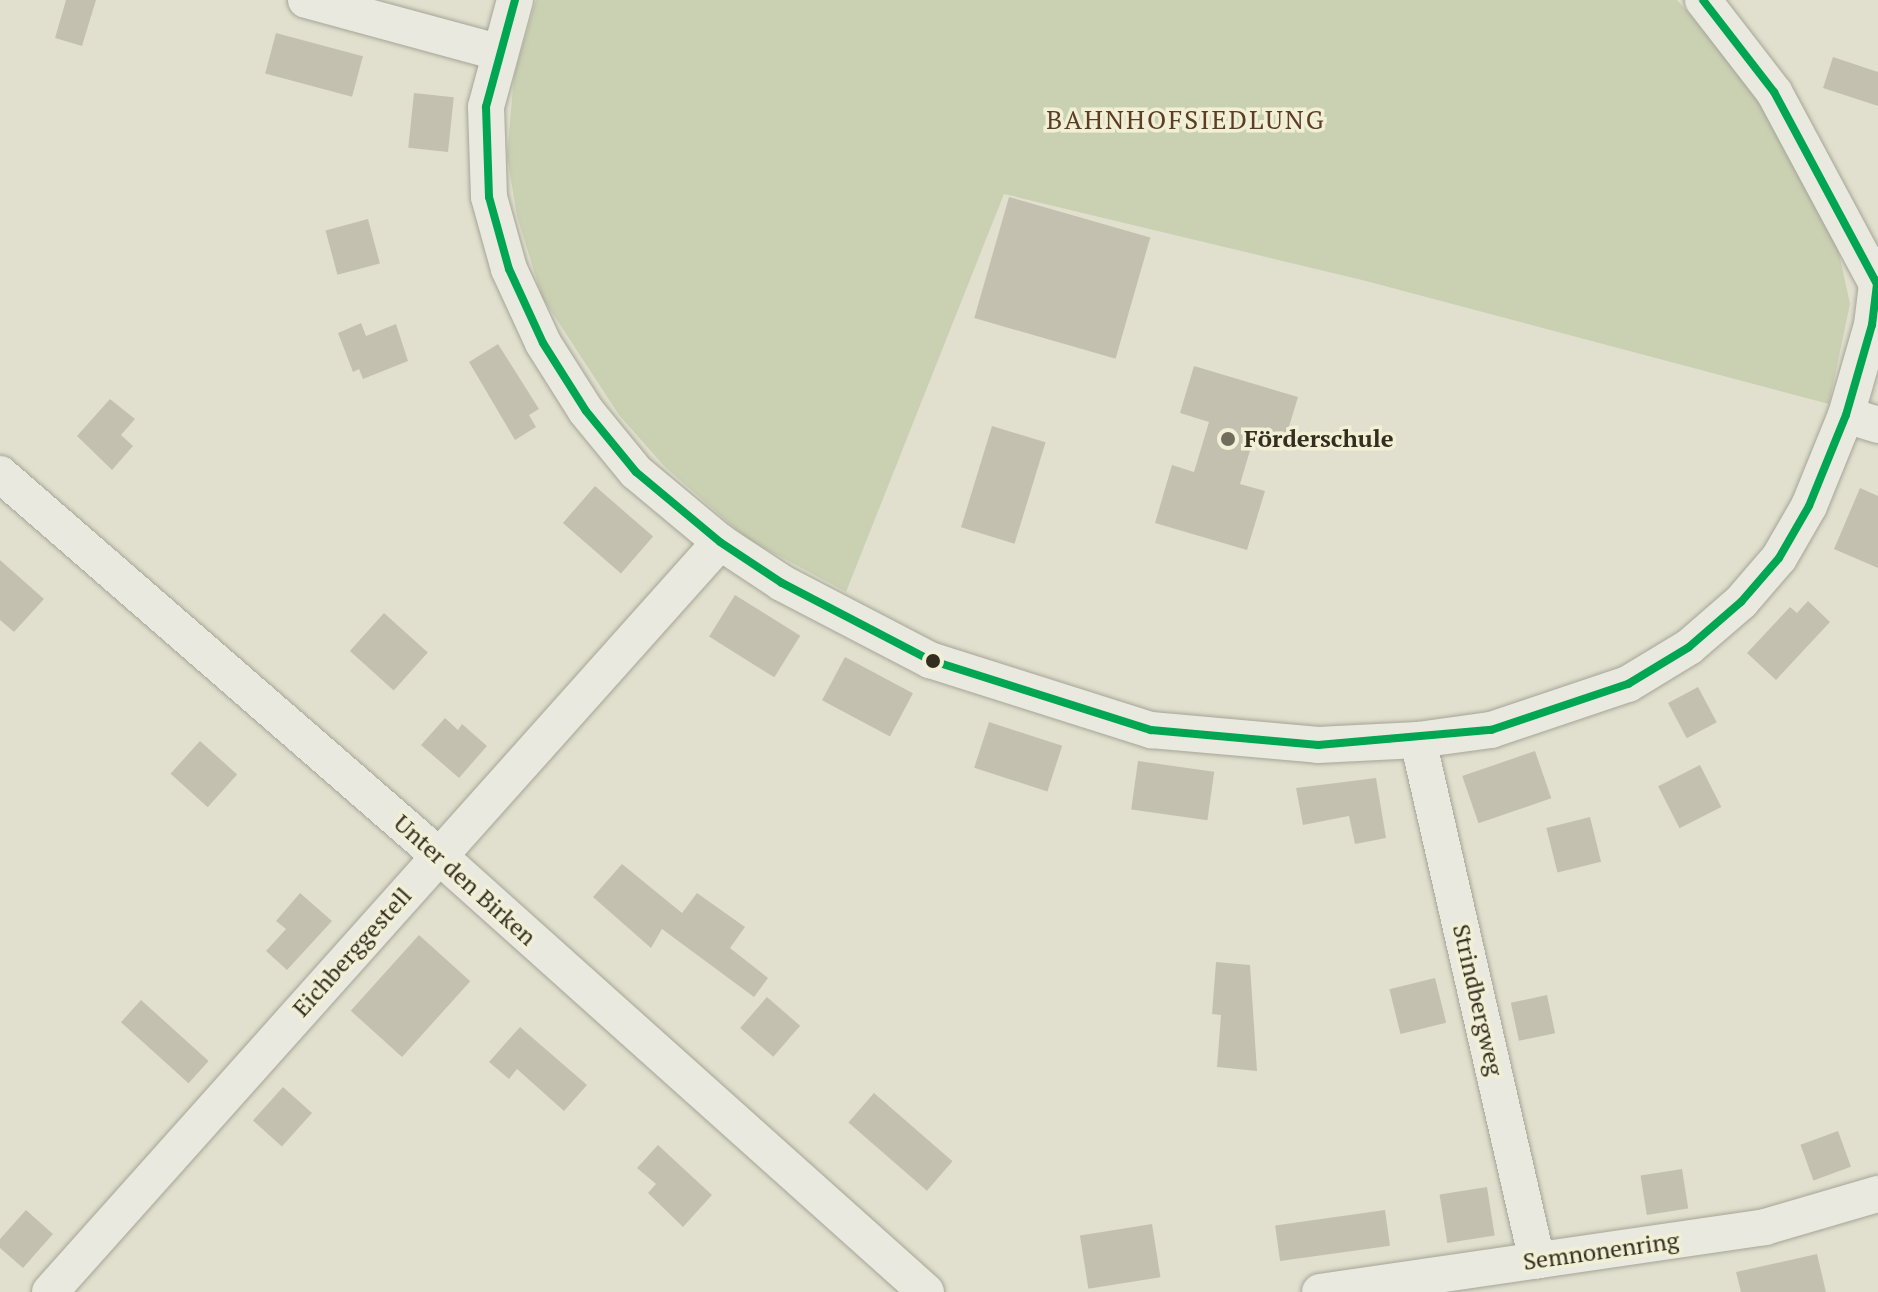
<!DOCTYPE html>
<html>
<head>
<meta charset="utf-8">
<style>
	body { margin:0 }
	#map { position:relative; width:1878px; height:1292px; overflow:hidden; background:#e1e0ce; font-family:"PT Serif",serif }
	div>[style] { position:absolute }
	.green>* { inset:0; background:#cad1b2 }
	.building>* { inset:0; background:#c4c0af; transform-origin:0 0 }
	.roads { filter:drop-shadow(0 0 2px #a6a497) drop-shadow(0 0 2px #a6a497) }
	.street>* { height:36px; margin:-18px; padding:0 18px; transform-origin:18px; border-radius:18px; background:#eae9df }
	.bus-1>* { height:8px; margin:-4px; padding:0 4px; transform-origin:4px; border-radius:4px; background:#00a651 }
	.dots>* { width:22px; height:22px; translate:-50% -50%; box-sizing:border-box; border:4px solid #f1efd5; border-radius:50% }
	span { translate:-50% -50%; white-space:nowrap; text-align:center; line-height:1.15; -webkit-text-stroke:7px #f1efd5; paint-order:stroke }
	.poi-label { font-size:24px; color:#342e20; font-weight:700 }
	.left { translate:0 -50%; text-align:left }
	.street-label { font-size:24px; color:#342e20 }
	.neighbourhood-label { font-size:26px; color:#5b3c25; letter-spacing:2px }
</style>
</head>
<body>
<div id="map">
	<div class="green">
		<div style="clip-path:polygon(536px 0,1677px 0,1752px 85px,1836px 239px,1850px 304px,1829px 404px,1362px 280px,1004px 194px,846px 592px,746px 538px,664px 466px,619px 415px,542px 297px,517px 216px,507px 156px,514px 76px)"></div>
	</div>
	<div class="building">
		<div style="clip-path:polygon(66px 0,96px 0,82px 46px,55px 38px)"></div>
		<div style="left:276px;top:33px;width:90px;height:42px;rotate:15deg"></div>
		<div style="clip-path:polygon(1833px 57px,1878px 72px,1878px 106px,1823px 88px)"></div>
		<div style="left:414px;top:93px;width:40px;height:55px;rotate:6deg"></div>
		<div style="left:1009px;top:197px;width:147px;height:126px;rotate:16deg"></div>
		<div style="left:368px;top:219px;width:46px;height:44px;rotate:75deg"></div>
		<div style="clip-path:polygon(361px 323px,366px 336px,396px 324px,408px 361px,363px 379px,359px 369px,353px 372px,338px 333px)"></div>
		<div style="clip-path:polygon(498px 344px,539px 409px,529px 415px,536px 427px,515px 440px,469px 362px)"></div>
		<div style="clip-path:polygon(1194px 366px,1298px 397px,1284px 443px,1255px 434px,1240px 484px,1265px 491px,1247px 550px,1155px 523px,1172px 465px,1194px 472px,1209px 422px,1180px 413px)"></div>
		<div style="clip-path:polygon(110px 399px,135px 419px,121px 435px,133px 446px,112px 470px,77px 436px)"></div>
		<div style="left:992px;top:426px;width:56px;height:106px;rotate:17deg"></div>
		<div style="left:595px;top:486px;width:77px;height:49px;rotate:41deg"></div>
		<div style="clip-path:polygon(1860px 488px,1878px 496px,1878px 568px,1834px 549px)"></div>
		<div style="clip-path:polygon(0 560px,44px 599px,14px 632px,0 620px)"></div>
		<div style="left:735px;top:595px;width:77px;height:49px;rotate:32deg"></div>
		<div style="clip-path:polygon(1808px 601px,1830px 622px,1776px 680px,1747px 653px,1790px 607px,1797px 613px)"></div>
		<div style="left:384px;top:613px;width:59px;height:51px;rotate:42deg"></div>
		<div style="left:845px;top:657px;width:77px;height:49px;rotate:28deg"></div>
		<div style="left:1698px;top:687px;width:40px;height:34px;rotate:62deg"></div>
		<div style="clip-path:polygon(445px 718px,458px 730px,462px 724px,487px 746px,459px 778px,421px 745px)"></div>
		<div style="left:989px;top:722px;width:77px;height:48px;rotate:18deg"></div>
		<div style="left:200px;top:741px;width:50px;height:44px;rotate:42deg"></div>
		<div style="left:1535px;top:751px;width:50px;height:77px;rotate:71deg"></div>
		<div style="left:1138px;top:761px;width:77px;height:49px;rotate:8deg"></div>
		<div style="left:1700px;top:765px;width:47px;height:47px;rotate:63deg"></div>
		<div style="clip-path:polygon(1376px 778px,1386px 838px,1355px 844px,1349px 816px,1303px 825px,1296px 788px)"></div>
		<div style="left:1590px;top:817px;width:46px;height:45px;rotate:76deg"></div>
		<div style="clip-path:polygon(622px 864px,682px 913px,697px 893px,745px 927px,730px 948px,768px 978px,754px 997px,662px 929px,651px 948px,593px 897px)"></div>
		<div style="clip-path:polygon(300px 893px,332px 921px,287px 970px,266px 951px,286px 929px,276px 921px)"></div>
		<div style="left:419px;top:935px;width:69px;height:102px;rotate:42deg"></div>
		<div style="clip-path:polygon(1216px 962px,1250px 965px,1257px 1071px,1217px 1067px,1221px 1015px,1212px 1014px)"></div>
		<div style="left:1435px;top:978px;width:46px;height:47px;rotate:76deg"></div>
		<div style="left:1547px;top:995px;width:39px;height:37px;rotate:78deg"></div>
		<div style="left:767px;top:997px;width:44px;height:41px;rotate:41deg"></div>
		<div style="left:141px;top:1000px;width:91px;height:30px;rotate:42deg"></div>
		<div style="clip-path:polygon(520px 1027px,587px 1085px,564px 1111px,517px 1069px,509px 1079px,489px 1062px)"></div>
		<div style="left:283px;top:1087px;width:39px;height:45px;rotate:42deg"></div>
		<div style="left:874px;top:1093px;width:104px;height:39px;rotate:41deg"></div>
		<div style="left:1838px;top:1131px;width:38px;height:40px;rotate:70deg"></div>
		<div style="clip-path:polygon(658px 1145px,712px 1195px,683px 1227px,648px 1193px,656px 1184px,637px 1168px)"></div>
		<div style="left:1682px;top:1169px;width:40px;height:42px;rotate:81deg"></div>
		<div style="left:1487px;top:1187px;width:49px;height:48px;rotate:81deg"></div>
		<div style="clip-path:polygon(26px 1210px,53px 1234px,23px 1268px,0 1248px,0 1239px)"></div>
		<div style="left:1385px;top:1210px;width:36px;height:111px;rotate:82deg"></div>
		<div style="left:1152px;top:1224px;width:54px;height:73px;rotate:81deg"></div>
		<div style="clip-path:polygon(1817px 1254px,1826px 1292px,1741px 1292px,1736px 1272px)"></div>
	</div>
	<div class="roads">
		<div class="street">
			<div style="left:306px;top:0;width:198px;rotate:15.2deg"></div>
			<div style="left:515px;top:0;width:111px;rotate:105.2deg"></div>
			<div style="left:486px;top:107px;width:90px;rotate:88.1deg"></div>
			<div style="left:489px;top:197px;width:75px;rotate:74.5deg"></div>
			<div style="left:509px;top:269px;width:81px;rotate:65.3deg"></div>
			<div style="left:543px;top:343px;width:80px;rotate:57.7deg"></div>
			<div style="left:586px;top:411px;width:79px;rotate:50.7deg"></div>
			<div style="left:636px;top:472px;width:109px;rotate:39.8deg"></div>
			<div style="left:720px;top:542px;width:74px;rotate:33.5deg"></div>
			<div style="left:782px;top:583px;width:167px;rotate:27.5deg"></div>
			<div style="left:930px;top:660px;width:232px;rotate:17.6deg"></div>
			<div style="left:1151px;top:730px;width:168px;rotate:5.1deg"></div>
			<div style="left:1318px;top:745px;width:100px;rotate:-2.9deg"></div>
			<div style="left:1418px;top:740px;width:74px;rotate:-7.8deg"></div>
			<div style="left:1491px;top:730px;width:145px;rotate:-18.6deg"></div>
			<div style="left:1628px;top:684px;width:71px;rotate:-31.2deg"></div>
			<div style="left:1689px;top:647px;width:69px;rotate:-40.9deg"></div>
			<div style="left:1741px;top:602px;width:58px;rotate:-49.2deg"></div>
			<div style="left:1779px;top:558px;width:60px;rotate:-60deg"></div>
			<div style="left:1809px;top:506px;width:98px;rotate:-67.9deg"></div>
			<div style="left:1846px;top:415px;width:94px;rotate:-73.9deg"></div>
			<div style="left:1872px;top:325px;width:41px;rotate:-83deg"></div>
			<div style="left:1877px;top:284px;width:218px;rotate:-118.2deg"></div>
			<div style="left:1774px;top:92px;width:116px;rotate:-127.7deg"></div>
			<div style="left:1846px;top:415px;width:34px;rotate:17deg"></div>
			<div style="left:0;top:474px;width:581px;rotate:41.02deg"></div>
			<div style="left:438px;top:855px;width:655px;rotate:41.84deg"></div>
			<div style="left:1418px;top:740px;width:534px;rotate:77.13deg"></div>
			<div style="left:50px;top:1292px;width:1006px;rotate:-48.22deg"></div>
			<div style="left:1320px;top:1292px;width:450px;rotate:-8.3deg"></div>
			<div style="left:1765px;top:1227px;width:118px;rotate:-16.3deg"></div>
		</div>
	</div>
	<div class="bus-1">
		<div style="left:515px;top:0;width:111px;rotate:105.2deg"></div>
		<div style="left:486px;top:107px;width:90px;rotate:88.1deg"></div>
		<div style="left:489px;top:197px;width:75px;rotate:74.5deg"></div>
		<div style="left:509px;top:269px;width:81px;rotate:65.3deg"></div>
		<div style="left:543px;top:343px;width:80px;rotate:57.7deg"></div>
		<div style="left:586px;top:411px;width:79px;rotate:50.7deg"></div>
		<div style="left:636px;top:472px;width:109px;rotate:39.8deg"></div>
		<div style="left:720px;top:542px;width:74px;rotate:33.5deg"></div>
		<div style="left:782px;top:583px;width:167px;rotate:27.5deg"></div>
		<div style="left:930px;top:660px;width:232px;rotate:17.6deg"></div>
		<div style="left:1151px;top:730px;width:168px;rotate:5.1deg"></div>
		<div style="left:1318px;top:745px;width:174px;rotate:-5deg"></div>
		<div style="left:1491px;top:730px;width:145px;rotate:-18.6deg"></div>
		<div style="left:1628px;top:684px;width:71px;rotate:-31.2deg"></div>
		<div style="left:1689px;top:647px;width:69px;rotate:-40.9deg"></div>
		<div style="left:1741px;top:602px;width:58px;rotate:-49.2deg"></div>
		<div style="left:1779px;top:558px;width:60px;rotate:-60deg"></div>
		<div style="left:1809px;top:506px;width:98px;rotate:-67.9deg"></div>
		<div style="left:1846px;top:415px;width:94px;rotate:-73.9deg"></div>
		<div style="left:1872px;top:325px;width:41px;rotate:-83deg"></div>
		<div style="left:1877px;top:284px;width:218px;rotate:-118.2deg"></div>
		<div style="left:1774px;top:92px;width:116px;rotate:-127.7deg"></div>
	</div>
	<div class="dots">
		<div style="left:1228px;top:439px;background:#716c5d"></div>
		<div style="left:933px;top:661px;background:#342e20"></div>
	</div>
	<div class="poi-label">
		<span class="left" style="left:1244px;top:439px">Förderschule</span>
	</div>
	<div class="street-label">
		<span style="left:465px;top:880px;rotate:42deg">Unter den Birken</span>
		<span style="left:352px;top:952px;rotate:-48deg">Eichberggestell</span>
		<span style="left:1478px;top:1000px;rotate:77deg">Strindbergweg</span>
		<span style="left:1601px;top:1251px;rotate:-8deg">Semnonenring</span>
	</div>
	<div class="neighbourhood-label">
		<span style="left:1186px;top:120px">BAHNHOFSIEDLUNG</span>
	</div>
</div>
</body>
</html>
